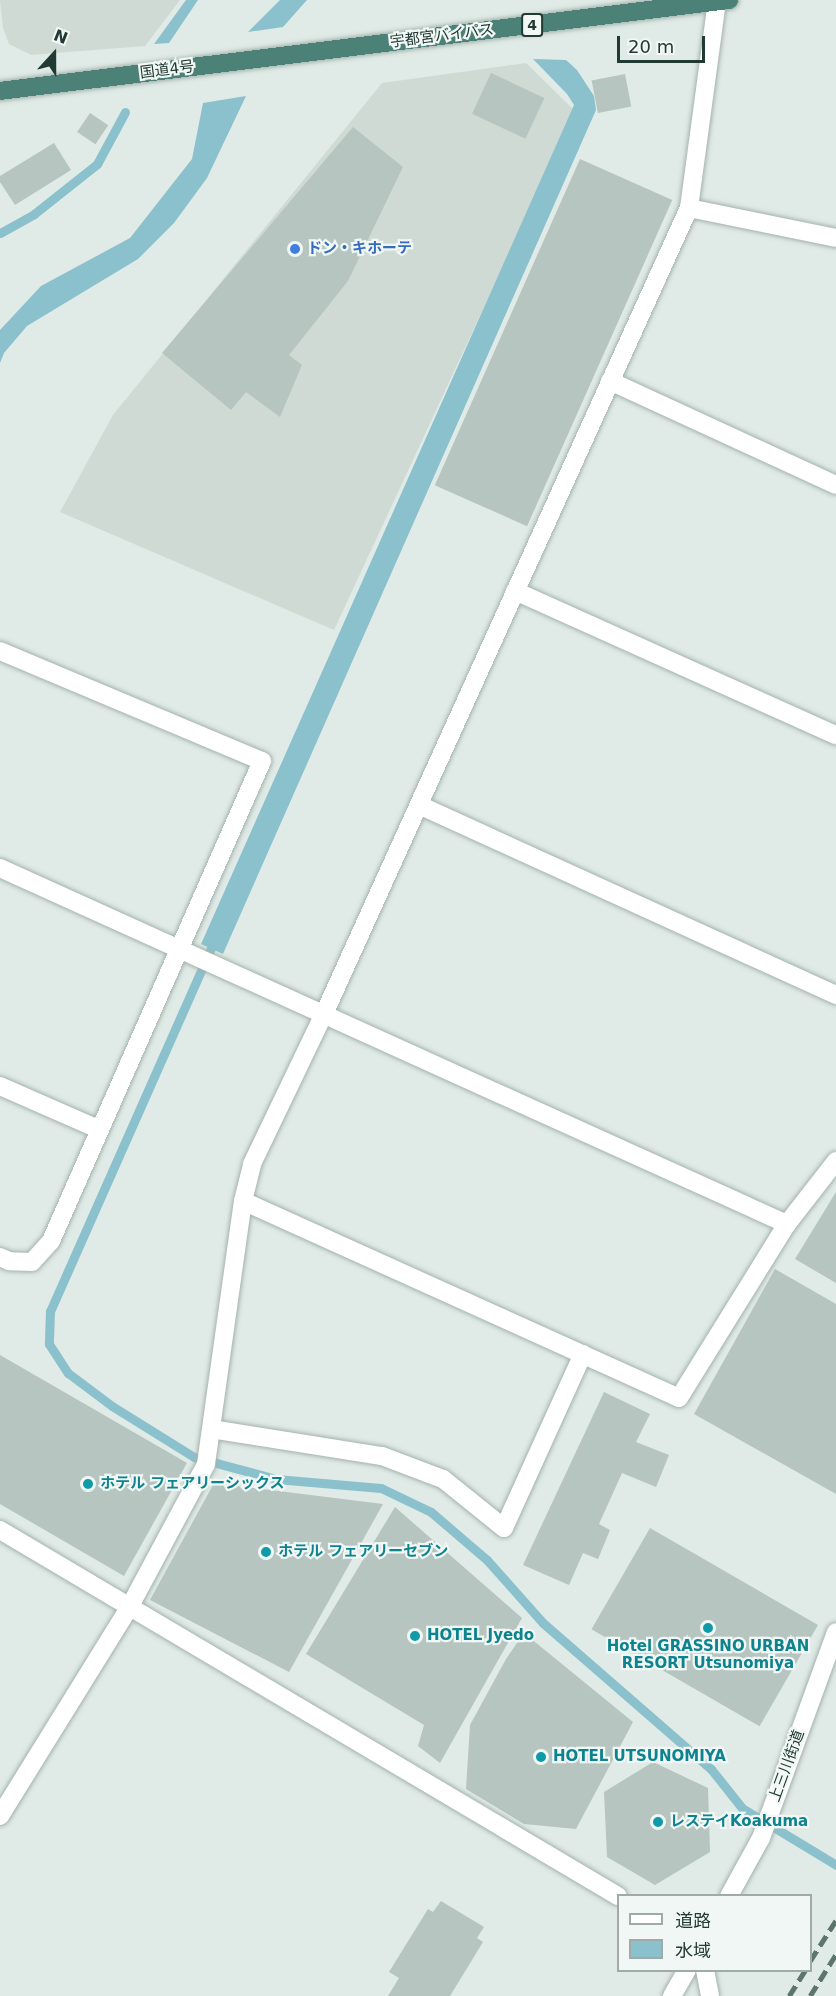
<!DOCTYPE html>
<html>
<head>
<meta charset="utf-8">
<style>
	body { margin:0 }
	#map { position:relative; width:836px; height:1996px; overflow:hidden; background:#e0eae6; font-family:"DejaVu Sans","Noto Sans JP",sans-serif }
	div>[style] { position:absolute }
	.built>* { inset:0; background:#cfdad5 }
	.water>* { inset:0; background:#8bc1cd }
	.stream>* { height:9px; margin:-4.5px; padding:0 4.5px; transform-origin:4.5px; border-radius:4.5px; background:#8bc1cd }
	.building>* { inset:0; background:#b6c5bf; transform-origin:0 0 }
	.roads { filter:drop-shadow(0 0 2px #a3b2ad) drop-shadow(0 0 2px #a3b2ad) }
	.minor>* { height:18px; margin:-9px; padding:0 9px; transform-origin:9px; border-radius:9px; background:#fff }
	.trunk>* { height:18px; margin:-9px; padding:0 9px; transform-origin:9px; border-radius:9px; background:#4b8176 }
	.rail>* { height:4.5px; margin-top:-2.25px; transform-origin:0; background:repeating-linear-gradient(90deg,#5c756f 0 12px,transparent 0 18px) }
	.dots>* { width:16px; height:16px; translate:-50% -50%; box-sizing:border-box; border:3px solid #f1f7f4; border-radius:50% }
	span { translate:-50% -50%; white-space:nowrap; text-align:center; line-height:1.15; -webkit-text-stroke:4.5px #f1f7f4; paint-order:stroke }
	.shield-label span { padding:2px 4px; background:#f1f7f4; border:2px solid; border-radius:4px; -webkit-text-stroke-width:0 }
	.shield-label { font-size:14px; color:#223a34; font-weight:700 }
	.street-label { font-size:15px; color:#223a34 }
	.shop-label { font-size:15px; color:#366cbe; font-weight:700 }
	.left { translate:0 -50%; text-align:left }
	.culture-label { font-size:15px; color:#0d838f; font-weight:700 }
	.legend { position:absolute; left:617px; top:1894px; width:195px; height:78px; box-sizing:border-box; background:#f1f7f4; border:2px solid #9eaba7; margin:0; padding:8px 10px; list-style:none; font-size:18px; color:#223a34 }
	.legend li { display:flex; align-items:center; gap:12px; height:30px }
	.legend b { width:30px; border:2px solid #9eaba7 }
	.north { position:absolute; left:24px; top:24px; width:60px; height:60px; -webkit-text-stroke:4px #f1f7f4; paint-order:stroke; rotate:21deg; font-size:16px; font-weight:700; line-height:24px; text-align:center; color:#223a34 }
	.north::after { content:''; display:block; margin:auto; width:21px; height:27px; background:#223a34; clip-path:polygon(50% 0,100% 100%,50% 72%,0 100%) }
	.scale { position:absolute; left:617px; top:36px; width:88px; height:27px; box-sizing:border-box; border:3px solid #223a34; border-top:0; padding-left:8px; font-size:18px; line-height:21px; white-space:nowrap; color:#223a34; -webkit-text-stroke:4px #f1f7f4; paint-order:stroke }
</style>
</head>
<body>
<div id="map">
	<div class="built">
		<div style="clip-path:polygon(0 0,180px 0,145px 46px,31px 55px,9px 44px,3px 28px)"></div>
		<div style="clip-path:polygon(526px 63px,575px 111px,334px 630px,60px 512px,113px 415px,382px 83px)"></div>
	</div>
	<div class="water">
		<div style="clip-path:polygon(186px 0,198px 0,169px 43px,154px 44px)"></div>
		<div style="clip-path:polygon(280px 0,307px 0,283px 27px,248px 32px)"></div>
		<div style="clip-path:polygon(533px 59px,566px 60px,577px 70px,594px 96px,596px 110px,223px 954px,201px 944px,574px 105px,567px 94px)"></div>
		<div style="clip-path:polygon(246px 96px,207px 178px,174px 223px,138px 259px,27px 326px,4px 353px,0 363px,0 330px,41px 286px,130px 238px,192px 159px,203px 103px)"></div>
	</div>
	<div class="stream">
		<div style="left:0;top:233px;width:39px;rotate:-29deg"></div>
		<div style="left:34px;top:214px;width:80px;rotate:-38.4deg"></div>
		<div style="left:97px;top:164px;width:59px;rotate:-61.7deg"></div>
		<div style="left:215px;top:939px;width:407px;rotate:113.9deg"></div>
		<div style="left:50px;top:1311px;width:33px;rotate:92deg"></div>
		<div style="left:49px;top:1344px;width:35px;rotate:57deg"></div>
		<div style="left:68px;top:1373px;width:55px;rotate:36.9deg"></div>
		<div style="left:112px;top:1406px;width:97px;rotate:31.9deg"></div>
		<div style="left:194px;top:1457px;width:85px;rotate:15deg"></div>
		<div style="left:276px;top:1479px;width:105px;rotate:4.9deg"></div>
		<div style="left:381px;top:1488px;width:55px;rotate:25.6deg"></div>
		<div style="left:431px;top:1512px;width:74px;rotate:40.6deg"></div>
		<div style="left:487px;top:1560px;width:84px;rotate:48.4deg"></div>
		<div style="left:543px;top:1623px;width:223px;rotate:41deg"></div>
		<div style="left:711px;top:1769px;width:50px;rotate:51.5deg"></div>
		<div style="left:742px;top:1808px;width:110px;rotate:31.2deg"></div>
	</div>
	<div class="building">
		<div style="left:491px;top:73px;width:59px;height:45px;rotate:25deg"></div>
		<div style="left:625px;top:74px;width:33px;height:34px;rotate:79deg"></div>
		<div style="left:90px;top:113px;width:22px;height:23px;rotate:34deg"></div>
		<div style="clip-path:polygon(353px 127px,403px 167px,348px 281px,289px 355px,302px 365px,280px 417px,246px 392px,231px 410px,162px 353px)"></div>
		<div style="clip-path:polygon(54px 143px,71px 170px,15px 205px,0 182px,0 176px)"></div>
		<div style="left:580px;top:159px;width:101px;height:357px;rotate:24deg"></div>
		<div style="clip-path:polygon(836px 1192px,836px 1283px,795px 1259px)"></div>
		<div style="clip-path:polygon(775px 1269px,836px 1304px,836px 1494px,694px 1414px)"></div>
		<div style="clip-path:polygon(0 1355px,187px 1463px,124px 1576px,0 1504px)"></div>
		<div style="clip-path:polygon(604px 1392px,650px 1414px,636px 1442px,669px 1455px,656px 1487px,622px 1473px,599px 1524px,610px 1530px,598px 1559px,583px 1553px,569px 1585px,523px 1565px)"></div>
		<div style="clip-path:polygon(214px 1483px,383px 1504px,289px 1672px,150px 1600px)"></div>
		<div style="clip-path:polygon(395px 1507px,522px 1618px,440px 1763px,418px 1746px,424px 1725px,306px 1654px)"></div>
		<div style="left:650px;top:1528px;width:194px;height:117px;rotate:30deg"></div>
		<div style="clip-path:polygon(524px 1633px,633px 1722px,576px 1829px,524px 1824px,466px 1789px,470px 1725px,506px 1659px)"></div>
		<div style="clip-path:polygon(653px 1762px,708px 1788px,710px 1852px,655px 1885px,607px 1857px,604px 1792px)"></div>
		<div style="clip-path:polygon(441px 1901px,484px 1927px,477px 1938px,483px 1942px,450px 1996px,388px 1996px,399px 1978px,389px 1972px,428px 1909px,433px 1912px)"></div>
	</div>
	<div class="roads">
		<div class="minor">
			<div style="left:689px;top:208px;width:150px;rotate:11.5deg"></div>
			<div style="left:610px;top:381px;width:249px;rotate:24.7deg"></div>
			<div style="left:515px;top:591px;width:352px;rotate:24.2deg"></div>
			<div style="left:0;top:651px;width:284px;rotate:22.8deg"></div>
			<div style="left:262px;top:761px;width:524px;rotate:113.73deg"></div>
			<div style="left:51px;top:1241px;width:28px;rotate:132deg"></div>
			<div style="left:32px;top:1262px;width:23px;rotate:-178deg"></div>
			<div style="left:9px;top:1261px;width:10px;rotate:-156deg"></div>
			<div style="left:419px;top:805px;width:458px;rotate:24.5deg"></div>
			<div style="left:0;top:868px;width:864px;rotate:24.34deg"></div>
			<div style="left:0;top:1086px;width:109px;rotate:23.7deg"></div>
			<div style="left:243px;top:1201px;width:478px;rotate:24.3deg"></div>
			<div style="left:679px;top:1398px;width:205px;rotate:-58.2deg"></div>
			<div style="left:787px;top:1224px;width:80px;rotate:-52.1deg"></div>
			<div style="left:211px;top:1429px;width:173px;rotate:9deg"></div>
			<div style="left:382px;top:1456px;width:65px;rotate:20.7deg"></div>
			<div style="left:443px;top:1479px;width:78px;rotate:38.8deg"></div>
			<div style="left:504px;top:1528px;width:191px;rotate:-65.6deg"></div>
			<div style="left:0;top:1530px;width:718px;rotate:30.64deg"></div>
			<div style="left:0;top:1816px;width:247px;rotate:-58.2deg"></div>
			<div style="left:130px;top:1606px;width:161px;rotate:-61.8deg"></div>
			<div style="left:206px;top:1464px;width:266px;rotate:-82deg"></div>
			<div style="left:243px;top:1201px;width:38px;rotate:-76deg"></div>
			<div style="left:252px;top:1164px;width:166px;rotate:-64.4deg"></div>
			<div style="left:324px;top:1014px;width:885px;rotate:-65.64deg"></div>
			<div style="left:689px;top:208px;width:208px;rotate:-82.3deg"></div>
			<div style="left:729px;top:1896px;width:66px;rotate:-61.1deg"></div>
			<div style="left:761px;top:1838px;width:219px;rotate:-70deg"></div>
			<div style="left:705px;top:1970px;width:26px;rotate:79deg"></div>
			<div style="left:672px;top:1996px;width:30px;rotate:-60deg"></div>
		</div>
		<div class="trunk">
			<div style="left:0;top:91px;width:735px;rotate:-7.12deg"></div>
		</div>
	</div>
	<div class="rail">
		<div style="left:810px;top:1961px;width:49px;rotate:-57.6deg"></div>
		<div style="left:789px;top:1996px;width:31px;rotate:-58deg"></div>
		<div style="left:810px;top:1996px;width:49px;rotate:-58.2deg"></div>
	</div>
	<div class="dots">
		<div style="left:295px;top:249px;background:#3f7fe0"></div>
		<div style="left:88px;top:1484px;background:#0f9aa8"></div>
		<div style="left:266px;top:1552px;background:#0f9aa8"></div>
		<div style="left:708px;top:1628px;background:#0f9aa8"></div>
		<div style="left:415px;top:1636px;background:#0f9aa8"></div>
		<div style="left:541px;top:1757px;background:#0f9aa8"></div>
		<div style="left:658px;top:1822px;background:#0f9aa8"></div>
	</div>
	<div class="shield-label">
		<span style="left:532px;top:25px">4</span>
	</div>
	<div class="street-label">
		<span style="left:442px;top:36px;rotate:-7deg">宇都宮バイパス</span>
		<span style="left:167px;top:70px;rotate:-7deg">国道4号</span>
		<span style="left:787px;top:1766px;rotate:-70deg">上三川街道</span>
	</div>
	<div class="shop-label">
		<span class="left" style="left:307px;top:249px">ドン・キホーテ</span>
	</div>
	<div class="culture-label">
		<span class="left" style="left:100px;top:1484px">ホテル フェアリーシックス</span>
		<span class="left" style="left:278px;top:1552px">ホテル フェアリーセブン</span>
		<span class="left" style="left:427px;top:1636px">HOTEL Jyedo</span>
		<span style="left:708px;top:1655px">Hotel GRASSINO URBAN<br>RESORT Utsunomiya</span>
		<span class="left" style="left:553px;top:1757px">HOTEL UTSUNOMIYA</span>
		<span class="left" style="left:670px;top:1822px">レステイKoakuma</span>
	</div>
	<ul class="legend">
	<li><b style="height:8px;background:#fff"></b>道路</li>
	<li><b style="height:16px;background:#8bc1cd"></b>水域</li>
	</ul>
	<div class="north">N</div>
	<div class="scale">20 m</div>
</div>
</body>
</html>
